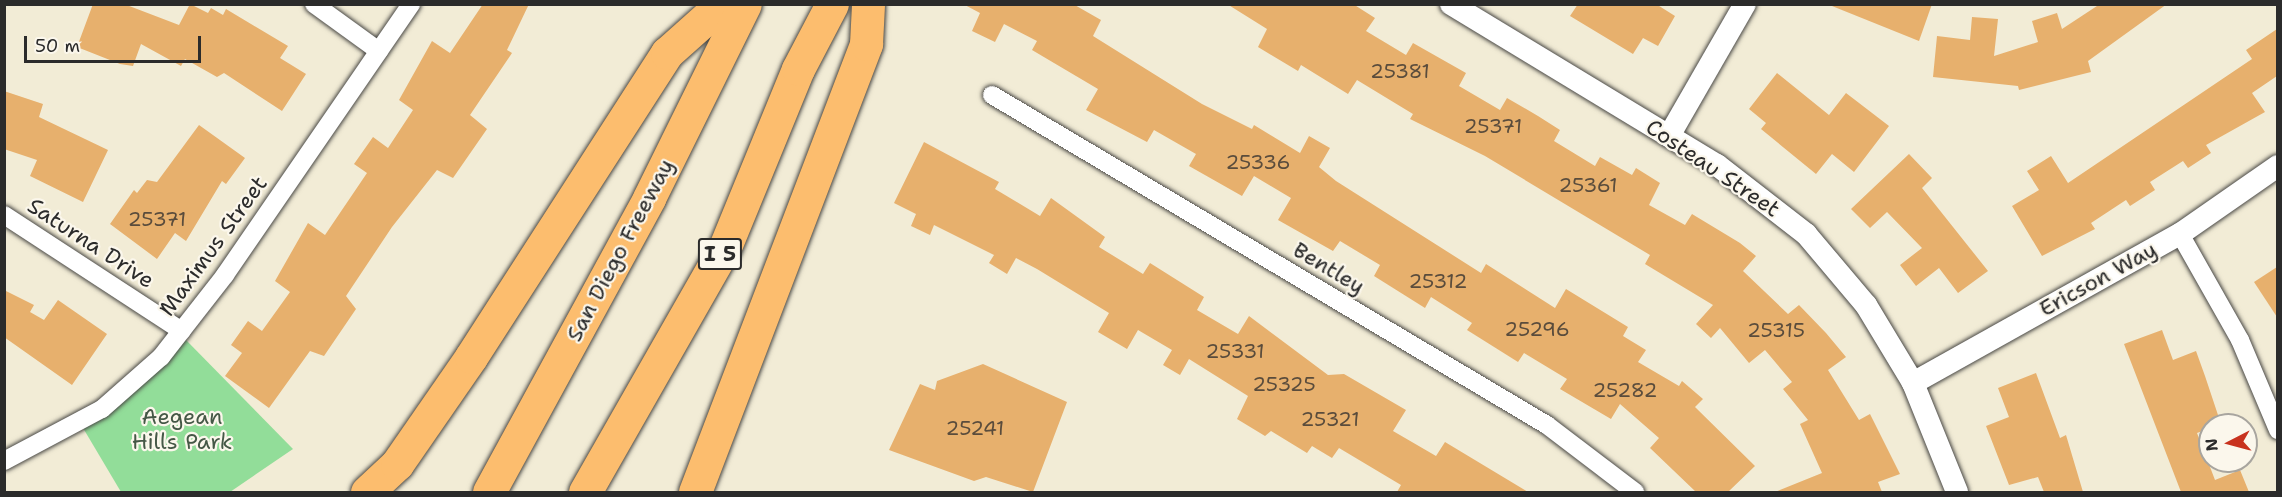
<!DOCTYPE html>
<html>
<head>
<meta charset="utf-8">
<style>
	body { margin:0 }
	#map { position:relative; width:2282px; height:497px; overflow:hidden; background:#f2ecd6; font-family:"Shantell Sans",sans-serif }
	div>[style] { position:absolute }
	.green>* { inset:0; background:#92dd99 }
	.building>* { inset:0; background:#e7b06d }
	.roads { filter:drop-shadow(0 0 2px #494845) drop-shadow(0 0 2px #494845) }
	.minor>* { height:18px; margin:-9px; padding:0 9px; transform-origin:9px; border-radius:9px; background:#fff }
	.tertiary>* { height:22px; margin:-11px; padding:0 11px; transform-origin:11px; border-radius:11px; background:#fff }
	.motorway>* { height:33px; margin:-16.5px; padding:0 16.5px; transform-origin:16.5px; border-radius:16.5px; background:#fcbd6e }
	span { translate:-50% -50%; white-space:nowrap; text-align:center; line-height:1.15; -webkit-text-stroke:4.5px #fbf7ec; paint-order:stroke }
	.number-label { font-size:20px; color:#5a4c3c }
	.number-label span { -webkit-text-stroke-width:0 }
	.shield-label span { padding:2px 4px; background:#fbf7ec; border:2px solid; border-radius:4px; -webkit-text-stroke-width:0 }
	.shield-label { font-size:21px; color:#2b2b2b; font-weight:700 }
	.street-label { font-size:22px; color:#2b2b2b }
	.park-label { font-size:22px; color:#455846 }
	.frame { position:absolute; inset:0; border:6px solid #2b2b2b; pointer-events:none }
	.north { position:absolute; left:2198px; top:413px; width:60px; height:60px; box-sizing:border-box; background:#fbf7ec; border:2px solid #a8a59f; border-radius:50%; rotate:264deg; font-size:16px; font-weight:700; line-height:24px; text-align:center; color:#2b2b2b }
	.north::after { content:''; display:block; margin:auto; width:21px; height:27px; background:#c8321e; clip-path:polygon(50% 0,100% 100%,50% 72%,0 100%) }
	.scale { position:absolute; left:24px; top:36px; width:177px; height:27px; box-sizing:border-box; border:3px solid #2b2b2b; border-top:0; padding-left:8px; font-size:18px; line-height:21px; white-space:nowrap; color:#2b2b2b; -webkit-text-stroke:4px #fbf7ec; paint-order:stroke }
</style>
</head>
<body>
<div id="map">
	<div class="green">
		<div style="clip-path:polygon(186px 340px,293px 449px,230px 492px,121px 492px,83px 428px)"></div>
	</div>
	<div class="building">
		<div style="clip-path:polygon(93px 4px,124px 4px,179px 25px,190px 4px,208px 13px,211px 8px,223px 15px,226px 9px,288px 46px,280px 58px,306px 74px,282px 111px,224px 73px,217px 77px,185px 59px,181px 66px,141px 44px,133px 66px,120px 64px,77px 47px)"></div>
		<div style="clip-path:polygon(483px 4px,529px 4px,507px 50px,512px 53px,470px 115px,487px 129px,453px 178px,437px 170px,392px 227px,346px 296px,356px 309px,324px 356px,310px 351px,269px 408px,225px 376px,242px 353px,231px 345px,248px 321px,262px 331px,290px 292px,275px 281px,308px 223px,325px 235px,367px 173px,354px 164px,373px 137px,388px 148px,413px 110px,399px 100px,432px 41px,450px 53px)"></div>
		<div style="clip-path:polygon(963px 4px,1073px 4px,1101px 20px,1093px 36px,1202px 104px,1252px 129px,1254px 125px,1300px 153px,1309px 136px,1330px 148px,1319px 167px,1336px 181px,1481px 273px,1486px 264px,1555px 308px,1566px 289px,1628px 327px,1623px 336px,1646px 350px,1638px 362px,1679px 386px,1682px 381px,1703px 399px,1695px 407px,1755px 466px,1728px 492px,1696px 492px,1650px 448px,1659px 438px,1620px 404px,1611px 419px,1560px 389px,1567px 379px,1524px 353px,1518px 362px,1467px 330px,1472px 323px,1431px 297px,1425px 308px,1374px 276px,1380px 265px,1340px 241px,1333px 251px,1278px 220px,1291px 198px,1254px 176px,1242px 196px,1189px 166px,1196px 154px,1154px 130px,1147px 142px,1086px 110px,1098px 89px,1032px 50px,1037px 41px,1004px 24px,995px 42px,972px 31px,980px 13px)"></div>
		<div style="clip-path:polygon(1227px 4px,1353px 4px,1375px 18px,1366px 31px,1406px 55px,1413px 43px,1466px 73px,1459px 86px,1500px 110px,1507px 98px,1538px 116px,1560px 130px,1554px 141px,1595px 166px,1600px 157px,1632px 175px,1636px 168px,1660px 183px,1649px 205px,1685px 225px,1692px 214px,1740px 243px,1756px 256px,1743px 271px,1788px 314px,1799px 305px,1826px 333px,1846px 357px,1828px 370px,1859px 420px,1870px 414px,1900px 474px,1878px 482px,1882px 492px,1775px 492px,1822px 473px,1800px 424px,1808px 420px,1783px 389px,1792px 382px,1765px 350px,1749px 363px,1720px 328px,1711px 338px,1696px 324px,1713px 305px,1645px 264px,1650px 255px,1485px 156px,1410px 119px,1413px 114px,1357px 80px,1348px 94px,1301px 65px,1298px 71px,1258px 47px,1267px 29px)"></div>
		<div style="clip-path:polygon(1578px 4px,1656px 4px,1675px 16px,1658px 46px,1643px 38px,1633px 54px,1570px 16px)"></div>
		<div style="clip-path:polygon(1827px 4px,1932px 4px,1919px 41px)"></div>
		<div style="clip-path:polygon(2100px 4px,2167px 4px,2088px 61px,2091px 72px,2019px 90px,2018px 86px,1933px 77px,1937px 36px,1970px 40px,1972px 17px,1998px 19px,1994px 56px,2038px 42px,2032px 21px,2057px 13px,2062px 29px)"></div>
		<div style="clip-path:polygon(2277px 29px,2277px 76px,2252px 93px,2265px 112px,2206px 145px,2211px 153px,2188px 168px,2183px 161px,2150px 182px,2155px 190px,2130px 206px,2126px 200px,2091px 223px,2095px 229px,2042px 256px,2012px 206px,2039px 190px,2027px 171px,2051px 156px,2068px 183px,2252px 59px,2246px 50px)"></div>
		<div style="clip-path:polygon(1777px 73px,1829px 115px,1846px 93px,1889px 126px,1854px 172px,1832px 154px,1816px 174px,1761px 129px,1766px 123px,1749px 109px)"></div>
		<div style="clip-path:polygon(4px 91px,43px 104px,39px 117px,108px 150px,83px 202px,30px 176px,37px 160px,4px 149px)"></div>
		<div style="clip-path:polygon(199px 125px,245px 158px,226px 184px,222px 181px,186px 241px,175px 233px,157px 259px,110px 224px,134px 190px,137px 193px,147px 180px,157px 182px)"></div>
		<div style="clip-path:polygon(924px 142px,999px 182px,995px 189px,1040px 216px,1051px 198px,1105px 237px,1099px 247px,1143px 274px,1150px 263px,1204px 297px,1197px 310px,1238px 334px,1249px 316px,1328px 375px,1344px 374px,1406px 410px,1393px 431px,1436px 456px,1445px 442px,1528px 492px,1397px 492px,1401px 485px,1339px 448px,1332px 458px,1312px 446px,1307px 453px,1271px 431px,1265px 436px,1237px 419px,1248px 396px,1189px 359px,1180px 375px,1163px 365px,1172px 350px,1138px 330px,1127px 349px,1098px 332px,1109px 313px,1037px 269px,1016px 258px,1007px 274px,989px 263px,994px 255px,934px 225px,930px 235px,911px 226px,916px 214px,894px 203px)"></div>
		<div style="clip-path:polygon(1909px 154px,1932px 178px,1922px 188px,1988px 271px,1958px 293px,1939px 268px,1916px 286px,1900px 265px,1922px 248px,1887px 212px,1870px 228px,1851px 209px)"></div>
		<div style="clip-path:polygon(2277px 267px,2277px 317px,2254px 282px)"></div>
		<div style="clip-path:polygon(4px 290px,34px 305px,30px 312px,44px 320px,58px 300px,107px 334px,72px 385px,4px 337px)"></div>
		<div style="clip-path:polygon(2162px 330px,2173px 360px,2196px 351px,2205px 376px,2221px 424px,2197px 433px,2215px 480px,2240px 470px,2249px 492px,2181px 492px,2124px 344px)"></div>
		<div style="clip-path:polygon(983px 364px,1067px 402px,1033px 492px,986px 477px,974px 481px,889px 450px,920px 384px,935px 390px,937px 381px)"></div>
		<div style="clip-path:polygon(2036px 373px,2060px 438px,2066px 435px,2083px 492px,2044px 492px,2038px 477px,2009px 485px,1986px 426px,2009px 417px,1998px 388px)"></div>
	</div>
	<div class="roads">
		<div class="minor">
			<div style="left:314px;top:4px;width:80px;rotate:35.9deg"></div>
			<div style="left:992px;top:95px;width:646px;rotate:30.74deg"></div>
			<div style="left:1547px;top:425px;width:111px;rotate:37.3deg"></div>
			<div style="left:4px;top:215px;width:212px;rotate:33.1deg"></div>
			<div style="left:2180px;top:234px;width:122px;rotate:60.5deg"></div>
			<div style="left:2240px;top:340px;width:98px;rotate:67.1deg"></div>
			<div style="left:4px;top:461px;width:111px;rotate:-28deg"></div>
			<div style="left:102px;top:409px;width:79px;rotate:-41.4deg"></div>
			<div style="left:161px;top:357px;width:104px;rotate:-52deg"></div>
			<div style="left:225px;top:275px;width:329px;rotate:-55.5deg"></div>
		</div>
		<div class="tertiary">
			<div style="left:1451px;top:4px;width:311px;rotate:31.2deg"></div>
			<div style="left:1717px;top:165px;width:113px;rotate:37.8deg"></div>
			<div style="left:1806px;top:234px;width:93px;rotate:49.8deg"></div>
			<div style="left:1866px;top:305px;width:91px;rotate:58.9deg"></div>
			<div style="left:1913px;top:383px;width:118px;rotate:68deg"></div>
			<div style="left:1669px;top:136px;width:152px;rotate:-60.1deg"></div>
			<div style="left:1913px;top:383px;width:306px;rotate:-29.2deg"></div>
			<div style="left:2180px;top:234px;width:119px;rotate:-34.8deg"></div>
		</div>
		<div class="motorway">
			<div style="left:367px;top:492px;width:41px;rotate:-43deg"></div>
			<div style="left:397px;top:464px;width:130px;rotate:-55.3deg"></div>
			<div style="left:471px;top:357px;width:362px;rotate:-57.2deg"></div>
			<div style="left:667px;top:53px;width:74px;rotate:-41.7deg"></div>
			<div style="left:489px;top:492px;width:335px;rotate:-61.4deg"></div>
			<div style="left:649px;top:198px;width:216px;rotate:-63.7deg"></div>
			<div style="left:585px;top:492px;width:282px;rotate:-60.3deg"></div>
			<div style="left:725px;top:247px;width:192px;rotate:-67.7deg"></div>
			<div style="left:798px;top:69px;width:73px;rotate:-62.4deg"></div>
			<div style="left:695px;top:492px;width:480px;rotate:-69.1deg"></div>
			<div style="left:866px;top:44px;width:40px;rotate:-87.1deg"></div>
		</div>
	</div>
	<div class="number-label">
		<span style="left:1400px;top:71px">25381</span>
		<span style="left:1493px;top:126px">25371</span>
		<span style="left:1258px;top:162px">25336</span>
		<span style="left:1588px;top:185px">25361</span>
		<span style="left:157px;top:219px">25371</span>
		<span style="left:1438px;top:281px">25312</span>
		<span style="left:1537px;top:329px">25296</span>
		<span style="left:1776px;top:330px">25315</span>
		<span style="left:1235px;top:351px">25331</span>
		<span style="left:1284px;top:384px">25325</span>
		<span style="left:1625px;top:390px">25282</span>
		<span style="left:1330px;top:419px">25321</span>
		<span style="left:975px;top:428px">25241</span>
	</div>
	<div class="shield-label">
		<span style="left:720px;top:254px">I 5</span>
	</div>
	<div class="street-label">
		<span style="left:1713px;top:168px;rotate:34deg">Costeau Street</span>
		<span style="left:91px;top:243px;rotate:33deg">Saturna Drive</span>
		<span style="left:213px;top:246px;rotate:-54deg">Maximus Street</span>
		<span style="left:620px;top:250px;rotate:-62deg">San Diego Freeway</span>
		<span style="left:1329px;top:268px;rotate:31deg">Bentley</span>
		<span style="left:2098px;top:279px;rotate:-29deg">Ericson Way</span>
	</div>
	<div class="park-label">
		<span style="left:182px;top:429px">Aegean<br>Hills Park</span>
	</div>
	<div class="frame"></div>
	<div class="north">N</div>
	<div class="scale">50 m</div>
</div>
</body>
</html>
